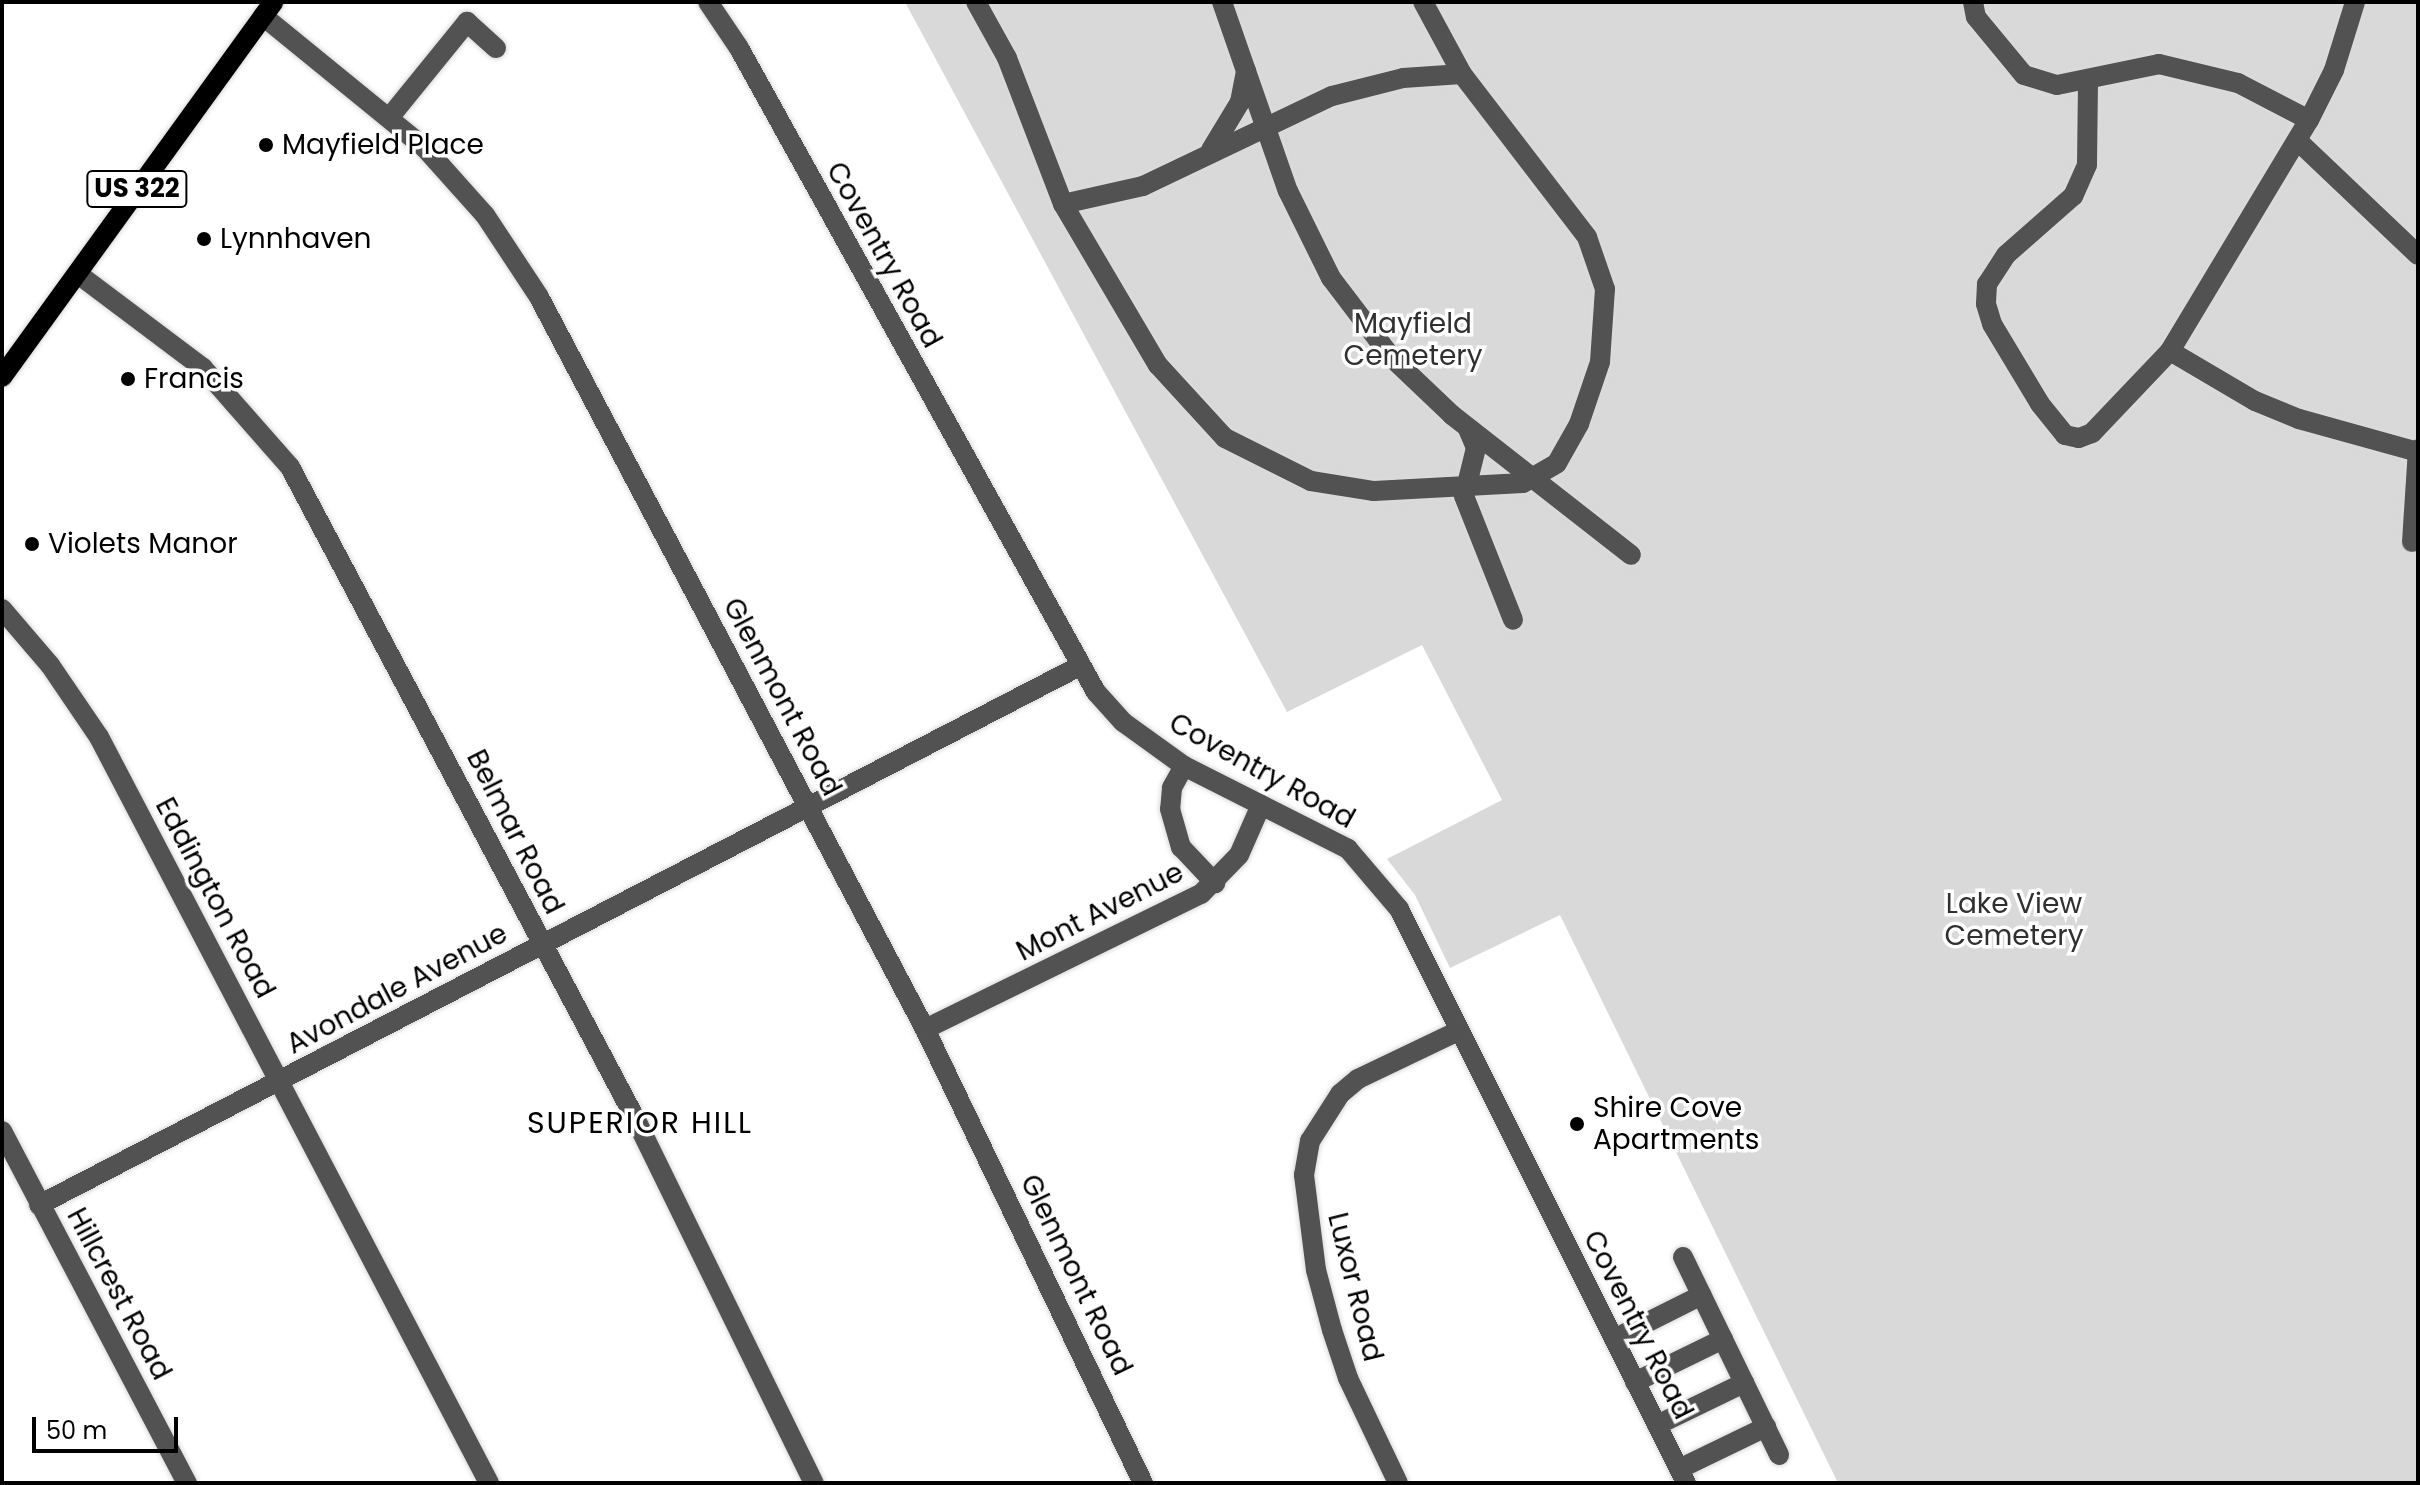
<!DOCTYPE html>
<html>
<head>
<meta charset="utf-8">
<style>
	body { margin:0 }
	#map { position:relative; width:2420px; height:1485px; overflow:hidden; background:#fff; font-family:Poppins,sans-serif }
	div>[style] { position:absolute }
	.green>* { inset:0; background:#d9d9d9 }
	.roads { filter:drop-shadow(0 0 2px #dbdbdb) drop-shadow(0 0 2px #dbdbdb) }
	.minor>* { height:20px; margin:-10px; padding:0 10px; transform-origin:10px; border-radius:10px; background:#525252 }
	.major>* { height:20px; margin:-10px; padding:0 10px; transform-origin:10px; border-radius:10px; background:#000 }
	.dots>* { width:22px; height:22px; translate:-50% -50%; box-sizing:border-box; border:4px solid #fff; border-radius:50% }
	span { translate:-50% -50%; white-space:nowrap; text-align:center; line-height:1.15; -webkit-text-stroke:7px #fff; paint-order:stroke }
	.shield-label span { padding:2px 6px; background:#fff; border:2px solid; border-radius:6px; -webkit-text-stroke-width:0 }
	.shield-label { font-size:26px; color:#000; font-weight:700 }
	.poi-label { font-size:28px; color:#000 }
	.left { translate:0 -50%; text-align:left }
	.street-label { font-size:28px; color:#000 }
	.park-label { font-size:28px; color:#303030 }
	.neighbourhood-label { font-size:30px; color:#000; letter-spacing:2px }
	.frame { position:absolute; inset:0; border:4px solid #000; pointer-events:none }
	.scale { position:absolute; left:32px; top:1417px; width:146px; height:36px; box-sizing:border-box; border:4px solid #000; border-top:0; padding-left:10px; font-size:24px; line-height:28px; white-space:nowrap; color:#000; -webkit-text-stroke:6px #fff; paint-order:stroke }
</style>
</head>
<body>
<div id="map">
	<div class="green">
		<div style="clip-path:polygon(905px 2px,2418px 2px,2418px 1483px,1838px 1483px,1560px 915px,1450px 968px,1415px 895px,1387px 859px,1502px 800px,1422px 645px,1287px 712px)"></div>
	</div>
	<div class="roads">
		<div class="minor">
			<div style="left:708px;top:2px;width:55px;rotate:56deg"></div>
			<div style="left:739px;top:48px;width:736px;rotate:61deg"></div>
			<div style="left:1096px;top:692px;width:40px;rotate:48deg"></div>
			<div style="left:1123px;top:722px;width:75px;rotate:35.8deg"></div>
			<div style="left:1184px;top:766px;width:184px;rotate:26.8deg"></div>
			<div style="left:1348px;top:849px;width:79px;rotate:49.6deg"></div>
			<div style="left:1399px;top:909px;width:642px;rotate:63.43deg"></div>
			<div style="left:976px;top:2px;width:64px;rotate:61deg"></div>
			<div style="left:1007px;top:58px;width:156px;rotate:69deg"></div>
			<div style="left:1063px;top:204px;width:187px;rotate:59.5deg"></div>
			<div style="left:1158px;top:365px;width:99px;rotate:47.5deg"></div>
			<div style="left:1225px;top:438px;width:96px;rotate:26.6deg"></div>
			<div style="left:1311px;top:481px;width:64px;rotate:9deg"></div>
			<div style="left:1374px;top:491px;width:149px;rotate:-3.1deg"></div>
			<div style="left:1523px;top:483px;width:39px;rotate:-30deg"></div>
			<div style="left:1557px;top:463px;width:45px;rotate:-60.6deg"></div>
			<div style="left:1579px;top:424px;width:65px;rotate:-71.3deg"></div>
			<div style="left:1600px;top:362px;width:73px;rotate:-86.1deg"></div>
			<div style="left:1605px;top:289px;width:55px;rotate:-109.1deg"></div>
			<div style="left:1587px;top:237px;width:205px;rotate:-127.5deg"></div>
			<div style="left:1462px;top:74px;width:82px;rotate:-118.4deg"></div>
			<div style="left:1222px;top:2px;width:200px;rotate:70.8deg"></div>
			<div style="left:1288px;top:191px;width:97px;rotate:63.7deg"></div>
			<div style="left:1331px;top:278px;width:101px;rotate:52.7deg"></div>
			<div style="left:1392px;top:358px;width:83px;rotate:43.5deg"></div>
			<div style="left:1452px;top:415px;width:227px;rotate:38deg"></div>
			<div style="left:1973px;top:2px;width:15px;rotate:79deg"></div>
			<div style="left:1976px;top:17px;width:75px;rotate:50.4deg"></div>
			<div style="left:2024px;top:75px;width:34px;rotate:17deg"></div>
			<div style="left:2057px;top:85px;width:104px;rotate:-11.6deg"></div>
			<div style="left:2159px;top:64px;width:81px;rotate:13.5deg"></div>
			<div style="left:2238px;top:83px;width:80px;rotate:27.5deg"></div>
			<div style="left:2309px;top:120px;width:56px;rotate:-63.4deg"></div>
			<div style="left:2334px;top:70px;width:71px;rotate:-72.8deg"></div>
			<div style="left:263px;top:16px;width:209px;rotate:39.2deg"></div>
			<div style="left:425px;top:148px;width:90px;rotate:48.2deg"></div>
			<div style="left:485px;top:215px;width:98px;rotate:56.6deg"></div>
			<div style="left:539px;top:297px;width:828px;rotate:62.2deg"></div>
			<div style="left:925px;top:1029px;width:504px;rotate:64.35deg"></div>
			<div style="left:2088px;top:82px;width:83px;rotate:90.7deg"></div>
			<div style="left:2087px;top:165px;width:34px;rotate:114deg"></div>
			<div style="left:2073px;top:196px;width:89px;rotate:138.6deg"></div>
			<div style="left:2006px;top:255px;width:35px;rotate:123deg"></div>
			<div style="left:1987px;top:284px;width:20px;rotate:93deg"></div>
			<div style="left:1986px;top:304px;width:21px;rotate:73deg"></div>
			<div style="left:1992px;top:324px;width:93px;rotate:59deg"></div>
			<div style="left:2040px;top:404px;width:40px;rotate:51deg"></div>
			<div style="left:2065px;top:435px;width:14px;rotate:12deg"></div>
			<div style="left:2079px;top:438px;width:14px;rotate:-21deg"></div>
			<div style="left:2092px;top:433px;width:113px;rotate:-46.4deg"></div>
			<div style="left:2170px;top:351px;width:270px;rotate:-59deg"></div>
			<div style="left:389px;top:118px;width:124px;rotate:-50.9deg"></div>
			<div style="left:467px;top:22px;width:39px;rotate:42deg"></div>
			<div style="left:2299px;top:142px;width:164px;rotate:43.5deg"></div>
			<div style="left:1211px;top:150px;width:56px;rotate:-58.9deg"></div>
			<div style="left:1240px;top:102px;width:32px;rotate:-79deg"></div>
			<div style="left:1063px;top:204px;width:82px;rotate:-12.7deg"></div>
			<div style="left:1143px;top:186px;width:209px;rotate:-25.5deg"></div>
			<div style="left:1332px;top:96px;width:73px;rotate:-14.2deg"></div>
			<div style="left:1403px;top:78px;width:59px;rotate:-3.9deg"></div>
			<div style="left:78px;top:274px;width:156px;rotate:36.9deg"></div>
			<div style="left:203px;top:368px;width:132px;rotate:48.7deg"></div>
			<div style="left:290px;top:467px;width:739px;rotate:62.08deg"></div>
			<div style="left:636px;top:1120px;width:404px;rotate:63.9deg"></div>
			<div style="left:2170px;top:351px;width:99px;rotate:30.5deg"></div>
			<div style="left:2255px;top:401px;width:48px;rotate:22.2deg"></div>
			<div style="left:2299px;top:419px;width:123px;rotate:15.5deg"></div>
			<div style="left:1468px;top:429px;width:21px;rotate:67deg"></div>
			<div style="left:1476px;top:448px;width:49px;rotate:104deg"></div>
			<div style="left:1464px;top:496px;width:133px;rotate:68.4deg"></div>
			<div style="left:2412px;top:542px;width:93px;rotate:-86.3deg"></div>
			<div style="left:2px;top:609px;width:74px;rotate:49.4deg"></div>
			<div style="left:50px;top:665px;width:87px;rotate:55.8deg"></div>
			<div style="left:99px;top:737px;width:842px;rotate:62.4deg"></div>
			<div style="left:1184px;top:766px;width:25px;rotate:119deg"></div>
			<div style="left:1172px;top:788px;width:21px;rotate:95deg"></div>
			<div style="left:1170px;top:809px;width:40px;rotate:74deg"></div>
			<div style="left:1181px;top:847px;width:50px;rotate:46.6deg"></div>
			<div style="left:925px;top:1029px;width:307px;rotate:-26.1deg"></div>
			<div style="left:1201px;top:894px;width:54px;rotate:-45.7deg"></div>
			<div style="left:1239px;top:855px;width:55px;rotate:-66.3deg"></div>
			<div style="left:2px;top:1131px;width:398px;rotate:62.3deg"></div>
			<div style="left:39px;top:1205px;width:1170px;rotate:-27.38deg"></div>
			<div style="left:1683px;top:1257px;width:220px;rotate:64.1deg"></div>
			<div style="left:1614px;top:1339px;width:98px;rotate:-26.6deg"></div>
			<div style="left:1635px;top:1382px;width:98px;rotate:-26deg"></div>
			<div style="left:1657px;top:1425px;width:97px;rotate:-25.8deg"></div>
			<div style="left:1679px;top:1469px;width:97px;rotate:-25.8deg"></div>
			<div style="left:1398px;top:1483px;width:116px;rotate:-115.5deg"></div>
			<div style="left:1348px;top:1378px;width:51px;rotate:-108.4deg"></div>
			<div style="left:1332px;top:1330px;width:62px;rotate:-104.9deg"></div>
			<div style="left:1316px;top:1270px;width:96px;rotate:-97.2deg"></div>
			<div style="left:1304px;top:1175px;width:35px;rotate:-80deg"></div>
			<div style="left:1310px;top:1141px;width:56px;rotate:-57.4deg"></div>
			<div style="left:1340px;top:1094px;width:23px;rotate:-40deg"></div>
			<div style="left:1358px;top:1079px;width:111px;rotate:-25.6deg"></div>
		</div>
		<div class="major">
			<div style="left:2px;top:377px;width:463px;rotate:-54.1deg"></div>
		</div>
	</div>
	<div class="dots">
		<div style="left:266px;top:145px;background:#000"></div>
		<div style="left:204px;top:239px;background:#000"></div>
		<div style="left:128px;top:379px;background:#000"></div>
		<div style="left:32px;top:544px;background:#000"></div>
		<div style="left:1577px;top:1124px;background:#000"></div>
	</div>
	<div class="shield-label">
		<span style="left:137px;top:189px">US 322</span>
	</div>
	<div class="poi-label">
		<span class="left" style="left:282px;top:145px">Mayfield Place</span>
		<span class="left" style="left:220px;top:239px">Lynnhaven</span>
		<span class="left" style="left:144px;top:379px">Francis</span>
		<span class="left" style="left:48px;top:544px">Violets Manor</span>
		<span class="left" style="left:1593px;top:1124px">Shire Cove<br>Apartments</span>
	</div>
	<div class="street-label">
		<span style="left:884px;top:255px;rotate:61deg">Coventry Road</span>
		<span style="left:782px;top:697px;rotate:62deg">Glenmont Road</span>
		<span style="left:1262px;top:771px;rotate:29deg">Coventry Road</span>
		<span style="left:515px;top:832px;rotate:63deg">Belmar Road</span>
		<span style="left:215px;top:898px;rotate:62deg">Eddington Road</span>
		<span style="left:1100px;top:912px;rotate:-27deg">Mont Avenue</span>
		<span style="left:397px;top:989px;rotate:-28deg">Avondale Avenue</span>
		<span style="left:1076px;top:1275px;rotate:64deg">Glenmont Road</span>
		<span style="left:1355px;top:1287px;rotate:76deg">Luxor Road</span>
		<span style="left:119px;top:1294px;rotate:62deg">Hillcrest Road</span>
		<span style="left:1638px;top:1325px;rotate:63deg">Coventry Road</span>
	</div>
	<div class="park-label">
		<span style="left:1413px;top:340px">Mayfield<br>Cemetery</span>
		<span style="left:2014px;top:920px">Lake View<br>Cemetery</span>
	</div>
	<div class="neighbourhood-label">
		<span style="left:640px;top:1123px">SUPERIOR HILL</span>
	</div>
	<div class="frame"></div>
	<div class="scale">50 m</div>
</div>
</body>
</html>
